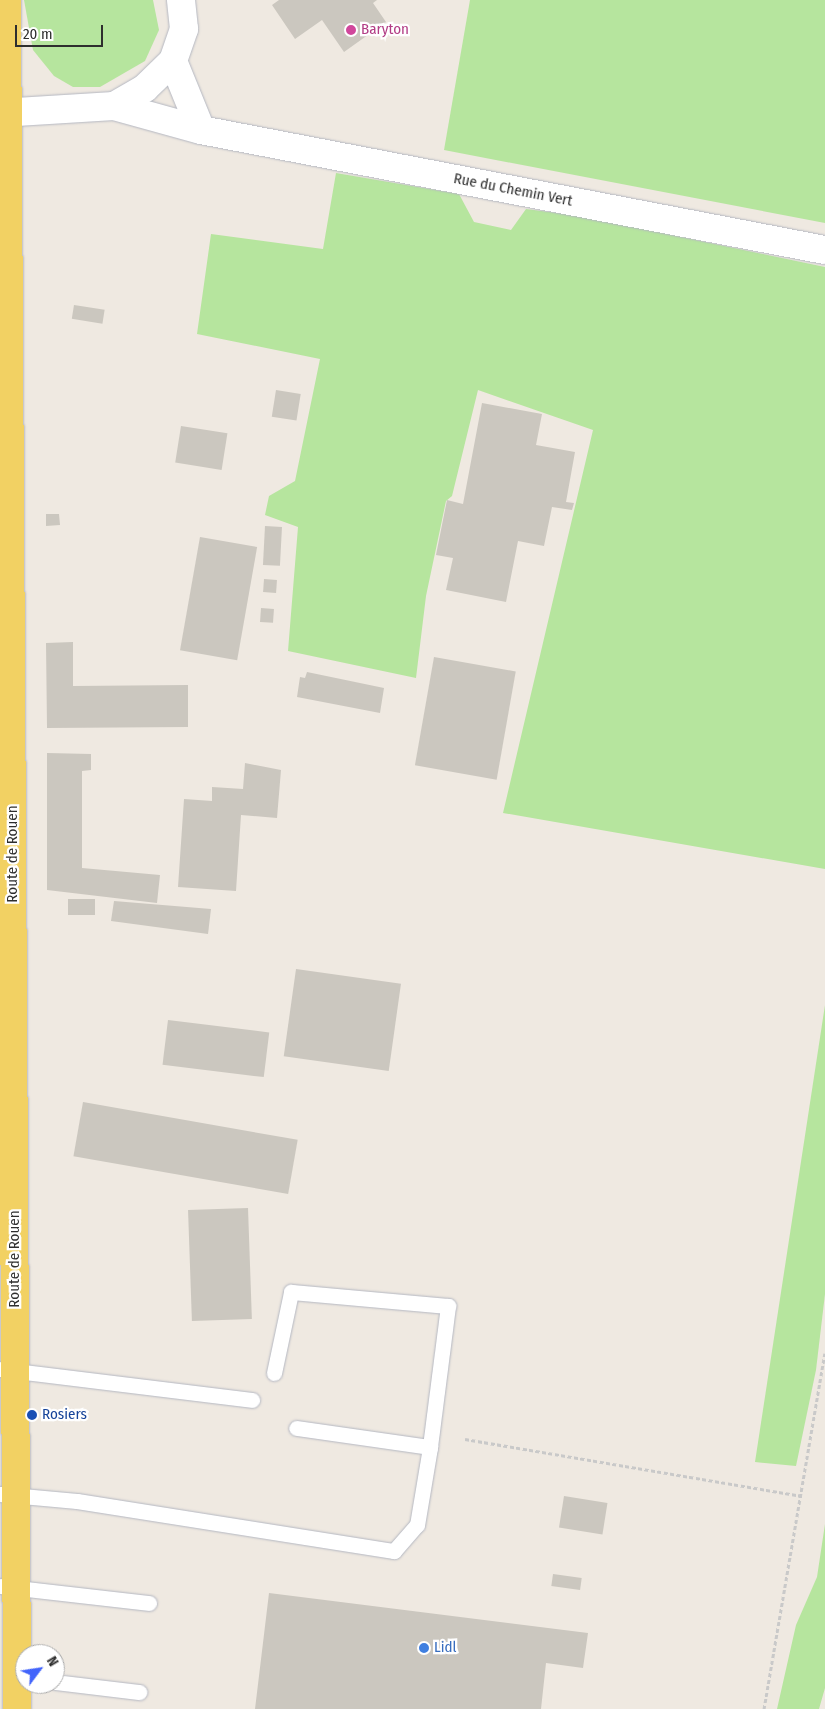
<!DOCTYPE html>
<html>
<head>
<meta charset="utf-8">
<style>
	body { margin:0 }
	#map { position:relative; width:825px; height:1709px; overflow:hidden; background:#efe9e1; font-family:"Fira Sans Condensed",sans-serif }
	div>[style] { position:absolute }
	.green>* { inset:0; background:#b6e59e }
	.building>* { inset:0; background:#cbc7bf; transform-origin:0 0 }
	.path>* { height:3px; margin-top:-1.5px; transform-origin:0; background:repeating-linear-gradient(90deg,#c9c9c9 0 4px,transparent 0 6.5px) }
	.roads { filter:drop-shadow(0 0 1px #b4b7c1) drop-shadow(0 0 1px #b4b7c1) }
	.service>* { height:15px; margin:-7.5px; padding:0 7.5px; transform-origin:7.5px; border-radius:7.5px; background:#fff }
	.minor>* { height:28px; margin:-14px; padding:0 14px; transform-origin:14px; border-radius:14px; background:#fff }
	.primary>* { height:28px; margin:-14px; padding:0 14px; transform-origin:14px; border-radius:14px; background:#f2d163 }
	.dots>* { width:14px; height:14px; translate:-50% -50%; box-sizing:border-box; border:2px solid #fff; border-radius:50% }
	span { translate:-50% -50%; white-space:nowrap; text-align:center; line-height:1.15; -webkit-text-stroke:4.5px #fff; paint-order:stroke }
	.hotel-label { font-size:15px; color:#b23c85 }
	.left { translate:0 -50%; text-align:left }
	.street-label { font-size:15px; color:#2e2e2e }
	.transit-label { font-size:15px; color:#164399 }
	.shop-label { font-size:15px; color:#366cbe }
	.north { position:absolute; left:15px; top:1644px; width:50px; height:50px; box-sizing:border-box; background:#fff; border:1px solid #ababab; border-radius:50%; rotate:59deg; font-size:14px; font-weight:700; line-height:20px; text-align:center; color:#2e2e2e }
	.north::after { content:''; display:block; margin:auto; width:18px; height:22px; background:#4264fb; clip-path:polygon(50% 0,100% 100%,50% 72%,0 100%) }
	.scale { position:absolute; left:15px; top:25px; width:88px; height:22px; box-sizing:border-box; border:2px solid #2e2e2e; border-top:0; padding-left:6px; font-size:15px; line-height:18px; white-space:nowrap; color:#2e2e2e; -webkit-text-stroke:4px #fff; paint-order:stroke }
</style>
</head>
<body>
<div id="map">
	<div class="green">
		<div style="clip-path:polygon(24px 0,153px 0,159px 30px,145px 61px,100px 87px,73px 87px,54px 76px,33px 50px)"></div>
		<div style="clip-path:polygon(470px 0,825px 0,825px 223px,444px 150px)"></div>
		<div style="clip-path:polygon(336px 173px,459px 194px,474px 222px,511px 230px,526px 209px,581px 216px,825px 267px,825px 869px,503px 813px,593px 430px,478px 390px,452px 496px,446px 501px,426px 596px,416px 678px,288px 651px,298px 527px,265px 515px,269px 496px,295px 481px,320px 359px,197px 334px,211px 234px,323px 249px)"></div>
		<div style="clip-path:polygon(825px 1005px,825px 1294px,816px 1370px,796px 1466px,755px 1462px)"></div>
		<div style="clip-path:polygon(825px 1524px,825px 1688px,819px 1709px,777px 1709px,796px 1625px,817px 1577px)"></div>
	</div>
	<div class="building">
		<div style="clip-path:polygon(279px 0,377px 0,373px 3px,386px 22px,344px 52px,322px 20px,295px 39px,272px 5px)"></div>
		<div style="left:74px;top:305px;width:31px;height:14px;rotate:9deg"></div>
		<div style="left:276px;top:390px;width:25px;height:27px;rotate:9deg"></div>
		<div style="clip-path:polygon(482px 403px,542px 414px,536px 445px,575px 452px,566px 502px,574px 503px,572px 510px,552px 507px,544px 546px,518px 541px,506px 602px,446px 590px,453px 558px,436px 555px,447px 500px,463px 504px)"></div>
		<div style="left:181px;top:426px;width:47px;height:37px;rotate:9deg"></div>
		<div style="clip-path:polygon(46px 514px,59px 514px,60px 525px,46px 526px)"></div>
		<div style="left:265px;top:526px;width:17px;height:39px;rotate:3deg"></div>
		<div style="left:200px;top:537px;width:58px;height:115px;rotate:10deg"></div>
		<div style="left:264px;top:579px;width:13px;height:13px;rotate:4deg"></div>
		<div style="left:261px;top:608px;width:13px;height:14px;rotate:4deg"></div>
		<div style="clip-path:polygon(73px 642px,73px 686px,188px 685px,188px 727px,47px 728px,46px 643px)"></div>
		<div style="left:434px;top:657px;width:83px;height:110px;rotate:10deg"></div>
		<div style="clip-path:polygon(307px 672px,384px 688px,380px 713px,297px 697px,300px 677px,305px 678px)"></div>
		<div style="clip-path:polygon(47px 753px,91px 754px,91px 770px,82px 771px,82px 868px,160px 875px,157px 903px,47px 890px)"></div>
		<div style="clip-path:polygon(245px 763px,281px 770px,277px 818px,241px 815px,236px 891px,178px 887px,184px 799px,212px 801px,212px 787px,243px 789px)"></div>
		<div style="left:95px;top:899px;width:16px;height:27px;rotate:90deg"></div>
		<div style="clip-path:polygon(114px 901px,211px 909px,208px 934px,111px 921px)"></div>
		<div style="left:296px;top:969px;width:106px;height:88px;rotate:8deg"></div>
		<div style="left:168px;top:1020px;width:102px;height:45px;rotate:7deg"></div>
		<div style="left:83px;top:1102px;width:218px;height:55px;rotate:10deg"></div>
		<div style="left:248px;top:1208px;width:111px;height:60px;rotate:88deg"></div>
		<div style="left:564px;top:1496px;width:44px;height:32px;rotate:9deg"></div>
		<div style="left:553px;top:1574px;width:29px;height:12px;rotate:8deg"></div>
		<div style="clip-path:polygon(269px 1593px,588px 1633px,583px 1668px,546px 1663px,541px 1709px,255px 1709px)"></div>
	</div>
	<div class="path">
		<div style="left:465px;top:1439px;width:342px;rotate:9.6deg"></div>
		<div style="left:764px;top:1709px;width:361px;rotate:-80.3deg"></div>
	</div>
	<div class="roads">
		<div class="service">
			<div style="left:0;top:1369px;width:254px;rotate:7deg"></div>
			<div style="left:274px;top:1373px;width:83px;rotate:-78.1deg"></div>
			<div style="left:291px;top:1292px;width:158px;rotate:5.1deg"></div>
			<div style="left:448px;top:1306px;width:142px;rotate:97.3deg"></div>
			<div style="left:430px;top:1447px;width:135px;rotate:-171.9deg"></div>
			<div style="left:0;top:1494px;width:77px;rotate:5.2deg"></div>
			<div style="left:77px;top:1501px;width:321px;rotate:9deg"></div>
			<div style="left:394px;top:1551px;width:35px;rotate:-49deg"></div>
			<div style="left:417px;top:1525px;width:79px;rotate:-80.5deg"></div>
			<div style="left:0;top:1586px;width:150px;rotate:6.5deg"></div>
			<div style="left:55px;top:1682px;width:85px;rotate:6.8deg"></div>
		</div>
		<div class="minor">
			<div style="left:173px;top:61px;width:74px;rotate:67.9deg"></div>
			<div style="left:114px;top:106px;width:36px;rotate:-30deg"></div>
			<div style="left:145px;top:88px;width:39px;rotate:-44deg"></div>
			<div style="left:173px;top:61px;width:34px;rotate:-71deg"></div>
			<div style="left:184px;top:29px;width:29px;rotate:-96deg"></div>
			<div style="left:0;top:113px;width:114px;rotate:-3.5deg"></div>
			<div style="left:114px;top:106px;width:90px;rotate:15.4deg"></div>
			<div style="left:201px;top:130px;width:635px;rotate:10.89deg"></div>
		</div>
		<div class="primary">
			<div style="left:7px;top:0;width:1709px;rotate:89.66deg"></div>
		</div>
	</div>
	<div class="dots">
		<div style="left:351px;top:30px;background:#d1479c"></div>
		<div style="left:32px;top:1415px;background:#1a4fb4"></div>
		<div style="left:424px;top:1648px;background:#3f7fe0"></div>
	</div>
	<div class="hotel-label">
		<span class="left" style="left:361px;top:30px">Baryton</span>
	</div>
	<div class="street-label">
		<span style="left:513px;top:190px;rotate:11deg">Rue du Chemin Vert</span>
		<span style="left:13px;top:854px;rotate:-90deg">Route de Rouen</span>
		<span style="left:15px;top:1259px;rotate:-90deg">Route de Rouen</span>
	</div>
	<div class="transit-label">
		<span class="left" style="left:42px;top:1415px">Rosiers</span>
	</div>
	<div class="shop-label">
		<span class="left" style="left:434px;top:1648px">Lidl</span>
	</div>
	<div class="north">N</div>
	<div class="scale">20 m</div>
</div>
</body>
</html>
